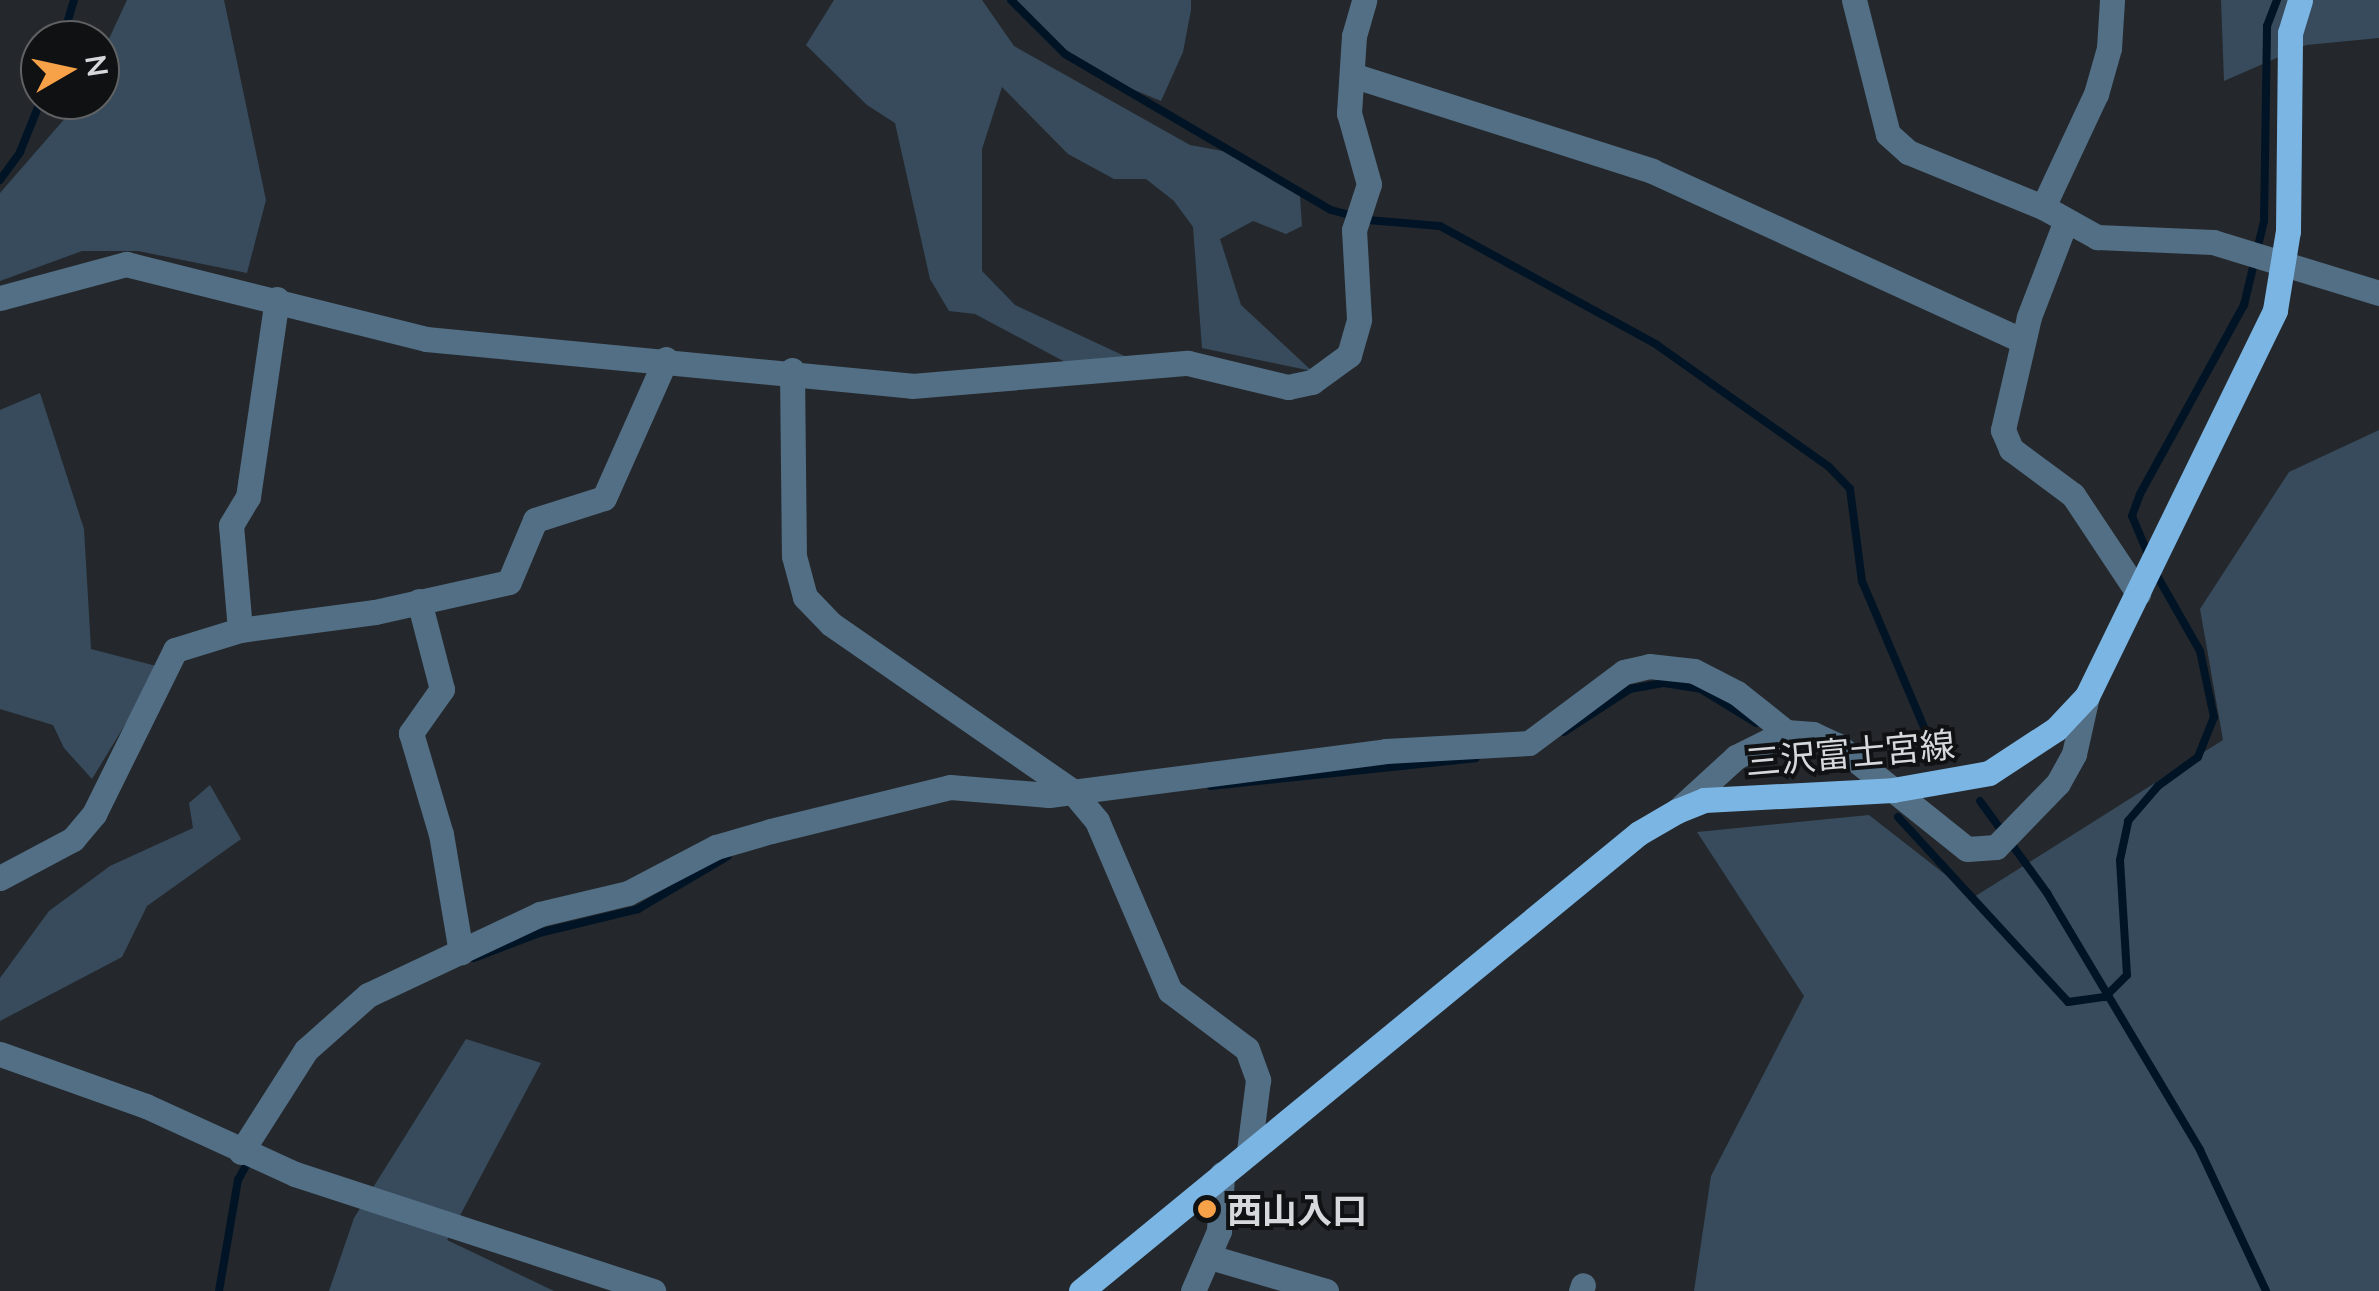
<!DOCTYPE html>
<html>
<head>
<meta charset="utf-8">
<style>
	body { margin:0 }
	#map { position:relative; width:2379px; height:1291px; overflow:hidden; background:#24282c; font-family:Lato,"Noto Sans JP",sans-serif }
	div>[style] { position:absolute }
	.green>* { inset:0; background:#374b5c }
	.stream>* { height:8px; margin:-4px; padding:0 4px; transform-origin:4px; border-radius:4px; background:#001426 }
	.minor>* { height:25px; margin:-12.5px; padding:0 12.5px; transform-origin:12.5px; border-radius:12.5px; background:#536f85 }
	.major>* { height:25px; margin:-12.5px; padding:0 12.5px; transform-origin:12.5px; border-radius:12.5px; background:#7bb5e4 }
	.dots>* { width:28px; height:28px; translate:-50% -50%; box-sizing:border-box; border:5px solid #0f1113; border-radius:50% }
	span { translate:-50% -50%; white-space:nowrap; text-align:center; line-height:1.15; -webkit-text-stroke:8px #0f1113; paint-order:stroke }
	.street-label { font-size:35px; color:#d6d9db }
	.poi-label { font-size:35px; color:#d6d9db; font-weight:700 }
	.left { translate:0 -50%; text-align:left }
	.north { position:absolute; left:20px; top:20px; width:100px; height:100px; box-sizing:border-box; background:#0f1113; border:2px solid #5f6163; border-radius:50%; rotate:81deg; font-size:28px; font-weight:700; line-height:40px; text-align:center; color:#d6d9db }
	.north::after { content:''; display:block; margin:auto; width:35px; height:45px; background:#f7a148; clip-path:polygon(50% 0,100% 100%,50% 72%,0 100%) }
</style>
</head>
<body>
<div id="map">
	<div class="green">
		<div style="clip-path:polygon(127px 0,224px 0,266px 200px,247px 273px,138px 251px,82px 251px,0 281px,0 193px,81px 100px,100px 100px,100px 58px)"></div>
		<div style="clip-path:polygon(834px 0,982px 0,1014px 46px,1190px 145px,1228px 152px,1300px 196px,1302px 226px,1286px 234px,1253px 221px,1220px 239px,1241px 305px,1312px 371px,1202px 348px,1193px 227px,1174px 201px,1146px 179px,1114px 179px,1068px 154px,1002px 87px,982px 149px,982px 271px,1015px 305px,1131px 359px,1067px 363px,975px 314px,949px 311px,930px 279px,895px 123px,867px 105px,806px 45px)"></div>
		<div style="clip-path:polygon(1006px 0,1191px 0,1191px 10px,1183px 52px,1161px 101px,1081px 68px)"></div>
		<div style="clip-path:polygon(2221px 0,2379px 0,2379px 38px,2306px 45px,2224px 81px)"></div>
		<div style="clip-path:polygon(40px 393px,84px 529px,91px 649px,160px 667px,92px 779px,64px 748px,53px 725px,0 709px,0 410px)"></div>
		<div style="clip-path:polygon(2379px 430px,2379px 1291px,1694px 1291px,1711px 1176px,1804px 996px,1697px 832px,1869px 815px,1974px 897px,2223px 740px,2200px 609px,2289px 472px)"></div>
		<div style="clip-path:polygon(210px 785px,241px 839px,147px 906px,122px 957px,0 1021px,0 978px,49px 911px,110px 866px,193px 828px,189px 803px)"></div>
		<div style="clip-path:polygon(466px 1039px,541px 1063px,447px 1240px,554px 1291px,329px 1291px,354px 1218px)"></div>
	</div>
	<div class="stream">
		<div style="left:1011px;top:0;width:76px;rotate:45deg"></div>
		<div style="left:1065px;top:54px;width:308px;rotate:30.4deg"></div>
		<div style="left:1331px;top:210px;width:38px;rotate:15deg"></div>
		<div style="left:1368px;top:220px;width:72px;rotate:4.8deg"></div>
		<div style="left:1440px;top:226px;width:247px;rotate:28.7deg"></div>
		<div style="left:1657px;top:345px;width:211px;rotate:35.3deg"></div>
		<div style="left:1829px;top:467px;width:30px;rotate:46deg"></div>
		<div style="left:1850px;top:489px;width:93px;rotate:82.6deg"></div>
		<div style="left:1862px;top:581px;width:194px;rotate:67deg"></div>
		<div style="left:62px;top:40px;width:42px;rotate:-73.3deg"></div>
		<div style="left:0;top:180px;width:34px;rotate:-54deg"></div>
		<div style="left:20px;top:152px;width:56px;rotate:-68deg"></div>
		<div style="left:2148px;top:554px;width:41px;rotate:-112.8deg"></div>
		<div style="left:2132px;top:516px;width:23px;rotate:-70deg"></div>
		<div style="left:2140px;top:494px;width:216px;rotate:-61.2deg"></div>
		<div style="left:2244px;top:305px;width:86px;rotate:-76.6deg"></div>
		<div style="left:2264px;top:221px;width:195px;rotate:-89.1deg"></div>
		<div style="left:2267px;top:26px;width:28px;rotate:-69deg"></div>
		<div style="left:1564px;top:732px;width:79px;rotate:-33.1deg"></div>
		<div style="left:1630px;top:689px;width:35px;rotate:-10deg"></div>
		<div style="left:1664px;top:683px;width:37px;rotate:9deg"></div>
		<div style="left:1701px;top:689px;width:65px;rotate:31.7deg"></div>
		<div style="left:1211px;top:786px;width:266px;rotate:-6deg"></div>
		<div style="left:1980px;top:801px;width:114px;rotate:53.9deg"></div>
		<div style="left:2047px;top:893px;width:299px;rotate:59.2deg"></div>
		<div style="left:2200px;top:1150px;width:156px;rotate:64.9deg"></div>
		<div style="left:1898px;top:817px;width:251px;rotate:47.4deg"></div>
		<div style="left:2068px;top:1002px;width:37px;rotate:-8deg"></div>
		<div style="left:2105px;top:997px;width:31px;rotate:-45deg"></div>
		<div style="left:2127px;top:975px;width:115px;rotate:-93.5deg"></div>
		<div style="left:2120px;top:860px;width:40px;rotate:-78deg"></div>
		<div style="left:2128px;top:821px;width:46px;rotate:-49.4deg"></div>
		<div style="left:2158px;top:786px;width:49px;rotate:-35.9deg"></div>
		<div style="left:2198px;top:757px;width:43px;rotate:-68.2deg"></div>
		<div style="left:2214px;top:717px;width:67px;rotate:-102deg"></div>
		<div style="left:2200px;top:651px;width:91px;rotate:-119.7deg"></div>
		<div style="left:474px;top:958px;width:70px;rotate:-21deg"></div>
		<div style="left:539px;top:933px;width:102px;rotate:-13.6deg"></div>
		<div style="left:638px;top:909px;width:104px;rotate:-30.5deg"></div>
		<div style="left:219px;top:1291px;width:113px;rotate:-80.3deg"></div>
		<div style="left:238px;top:1180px;width:23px;rotate:-61deg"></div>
	</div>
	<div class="minor">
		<div style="left:1854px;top:0;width:138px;rotate:75.8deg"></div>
		<div style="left:1888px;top:134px;width:27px;rotate:42deg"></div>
		<div style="left:1908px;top:152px;width:146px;rotate:22.2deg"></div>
		<div style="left:2043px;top:207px;width:62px;rotate:29.1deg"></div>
		<div style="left:2097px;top:237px;width:116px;rotate:2.5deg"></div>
		<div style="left:2213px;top:242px;width:174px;rotate:17.1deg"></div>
		<div style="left:1352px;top:75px;width:315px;rotate:17.7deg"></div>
		<div style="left:1652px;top:171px;width:408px;rotate:24.6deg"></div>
		<div style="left:2043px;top:207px;width:125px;rotate:-64.9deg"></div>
		<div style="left:2096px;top:94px;width:48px;rotate:-74.2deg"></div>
		<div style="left:2109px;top:48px;width:48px;rotate:-86.4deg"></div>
		<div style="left:2065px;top:223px;width:101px;rotate:111deg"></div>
		<div style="left:2029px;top:317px;width:116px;rotate:103deg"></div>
		<div style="left:2003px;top:430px;width:21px;rotate:67deg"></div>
		<div style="left:2011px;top:449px;width:77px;rotate:36.6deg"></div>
		<div style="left:2073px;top:495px;width:118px;rotate:56.4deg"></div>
		<div style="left:0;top:298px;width:131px;rotate:-15.1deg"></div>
		<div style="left:126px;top:264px;width:309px;rotate:14deg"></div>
		<div style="left:426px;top:339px;width:488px;rotate:5.5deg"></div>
		<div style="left:912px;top:386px;width:277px;rotate:-4.8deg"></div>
		<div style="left:1188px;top:363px;width:103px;rotate:13.5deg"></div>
		<div style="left:1288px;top:387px;width:25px;rotate:-12deg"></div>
		<div style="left:1312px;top:382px;width:46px;rotate:-36.1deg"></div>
		<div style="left:1349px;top:355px;width:37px;rotate:-74deg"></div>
		<div style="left:1359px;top:319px;width:89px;rotate:-93.2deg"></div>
		<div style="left:1354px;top:230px;width:48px;rotate:-71.9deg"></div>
		<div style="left:1369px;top:184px;width:74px;rotate:-105.7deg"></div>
		<div style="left:1349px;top:113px;width:77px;rotate:-86.3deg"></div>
		<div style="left:1354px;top:36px;width:37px;rotate:-74deg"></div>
		<div style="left:792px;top:370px;width:186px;rotate:89.4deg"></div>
		<div style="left:794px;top:556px;width:42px;rotate:75deg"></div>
		<div style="left:805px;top:597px;width:37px;rotate:46deg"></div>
		<div style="left:831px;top:624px;width:293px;rotate:34.7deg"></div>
		<div style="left:1072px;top:791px;width:39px;rotate:50deg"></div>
		<div style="left:1097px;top:821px;width:185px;rotate:66.8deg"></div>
		<div style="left:1170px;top:991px;width:96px;rotate:37deg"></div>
		<div style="left:1247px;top:1049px;width:33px;rotate:70deg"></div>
		<div style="left:1258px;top:1080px;width:72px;rotate:97.2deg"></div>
		<div style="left:419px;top:601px;width:91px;rotate:75.4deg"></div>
		<div style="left:442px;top:689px;width:54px;rotate:125.2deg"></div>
		<div style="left:411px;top:733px;width:105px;rotate:73.5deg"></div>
		<div style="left:441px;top:834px;width:120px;rotate:80.4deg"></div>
		<div style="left:240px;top:630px;width:105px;rotate:-94.9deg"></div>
		<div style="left:231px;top:525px;width:33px;rotate:-59deg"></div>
		<div style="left:248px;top:497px;width:200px;rotate:-81.7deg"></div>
		<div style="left:1677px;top:811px;width:80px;rotate:-42.5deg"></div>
		<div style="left:1736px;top:757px;width:56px;rotate:-26.6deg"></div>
		<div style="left:1786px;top:732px;width:27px;rotate:4deg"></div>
		<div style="left:1813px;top:734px;width:26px;rotate:25deg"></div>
		<div style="left:1837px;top:745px;width:166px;rotate:38.7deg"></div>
		<div style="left:1967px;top:849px;width:29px;rotate:-4deg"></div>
		<div style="left:1996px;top:847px;width:89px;rotate:-45.9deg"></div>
		<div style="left:2058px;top:783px;width:33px;rotate:-61deg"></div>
		<div style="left:2074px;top:754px;width:59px;rotate:-77.4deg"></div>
		<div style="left:0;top:878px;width:83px;rotate:-28.1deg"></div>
		<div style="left:73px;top:839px;width:33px;rotate:-50deg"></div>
		<div style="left:94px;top:814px;width:183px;rotate:-63.7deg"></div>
		<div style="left:175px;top:650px;width:68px;rotate:-17.1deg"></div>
		<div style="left:240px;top:630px;width:136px;rotate:-7.6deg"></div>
		<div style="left:375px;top:612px;width:137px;rotate:-12.6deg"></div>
		<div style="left:509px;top:582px;width:67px;rotate:-67.2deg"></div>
		<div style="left:535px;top:520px;width:72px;rotate:-17.7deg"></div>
		<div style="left:604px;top:498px;width:152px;rotate:-66deg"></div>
		<div style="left:0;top:1054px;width:155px;rotate:19.6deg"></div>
		<div style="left:146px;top:1106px;width:164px;rotate:24.5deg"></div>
		<div style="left:295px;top:1174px;width:377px;rotate:18.1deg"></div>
		<div style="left:241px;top:1152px;width:121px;rotate:-57.5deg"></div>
		<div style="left:306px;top:1050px;width:83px;rotate:-41.6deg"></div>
		<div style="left:368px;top:995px;width:190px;rotate:-25.2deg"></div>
		<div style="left:540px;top:914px;width:90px;rotate:-13.4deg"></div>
		<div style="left:628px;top:893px;width:99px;rotate:-27.6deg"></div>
		<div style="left:716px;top:847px;width:57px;rotate:-16.2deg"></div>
		<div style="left:771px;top:831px;width:184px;rotate:-13.8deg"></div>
		<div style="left:950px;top:787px;width:99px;rotate:4.6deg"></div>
		<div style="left:1049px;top:795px;width:340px;rotate:-7.4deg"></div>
		<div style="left:1386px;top:751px;width:143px;rotate:-3.2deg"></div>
		<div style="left:1529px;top:743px;width:119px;rotate:-36.8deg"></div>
		<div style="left:1624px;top:672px;width:26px;rotate:-13deg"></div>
		<div style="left:1649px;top:666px;width:45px;rotate:6.3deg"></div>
		<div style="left:1694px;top:671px;width:48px;rotate:27.1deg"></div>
		<div style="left:1737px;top:693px;width:63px;rotate:38.5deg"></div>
		<div style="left:1210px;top:1257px;width:121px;rotate:16.3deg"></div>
		<div style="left:1193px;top:1291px;width:65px;rotate:-66.6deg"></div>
		<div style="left:1219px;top:1231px;width:57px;rotate:-87deg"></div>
		<div style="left:1581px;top:1291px;width:6px;rotate:-72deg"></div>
	</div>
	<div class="major">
		<div style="left:1081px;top:1291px;width:722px;rotate:-39.38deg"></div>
		<div style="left:1639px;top:833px;width:44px;rotate:-30.1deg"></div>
		<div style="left:1677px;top:811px;width:29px;rotate:-22deg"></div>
		<div style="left:1704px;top:800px;width:189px;rotate:-3deg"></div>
		<div style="left:1893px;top:790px;width:97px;rotate:-10deg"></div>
		<div style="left:1989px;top:773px;width:80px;rotate:-33.3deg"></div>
		<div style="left:2056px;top:729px;width:45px;rotate:-46.8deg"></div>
		<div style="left:2087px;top:696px;width:429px;rotate:-64deg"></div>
		<div style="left:2275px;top:310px;width:80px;rotate:-80.7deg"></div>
		<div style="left:2288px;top:231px;width:198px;rotate:-89.4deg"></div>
		<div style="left:2290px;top:33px;width:34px;rotate:-73deg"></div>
	</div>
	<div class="dots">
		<div style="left:1207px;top:1209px;background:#f7a148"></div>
	</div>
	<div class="street-label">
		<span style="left:1850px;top:752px;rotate:-5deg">三沢富士宮線</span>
	</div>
	<div class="poi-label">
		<span class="left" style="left:1227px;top:1209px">西山入口</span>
	</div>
	<div class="north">N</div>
</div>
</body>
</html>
